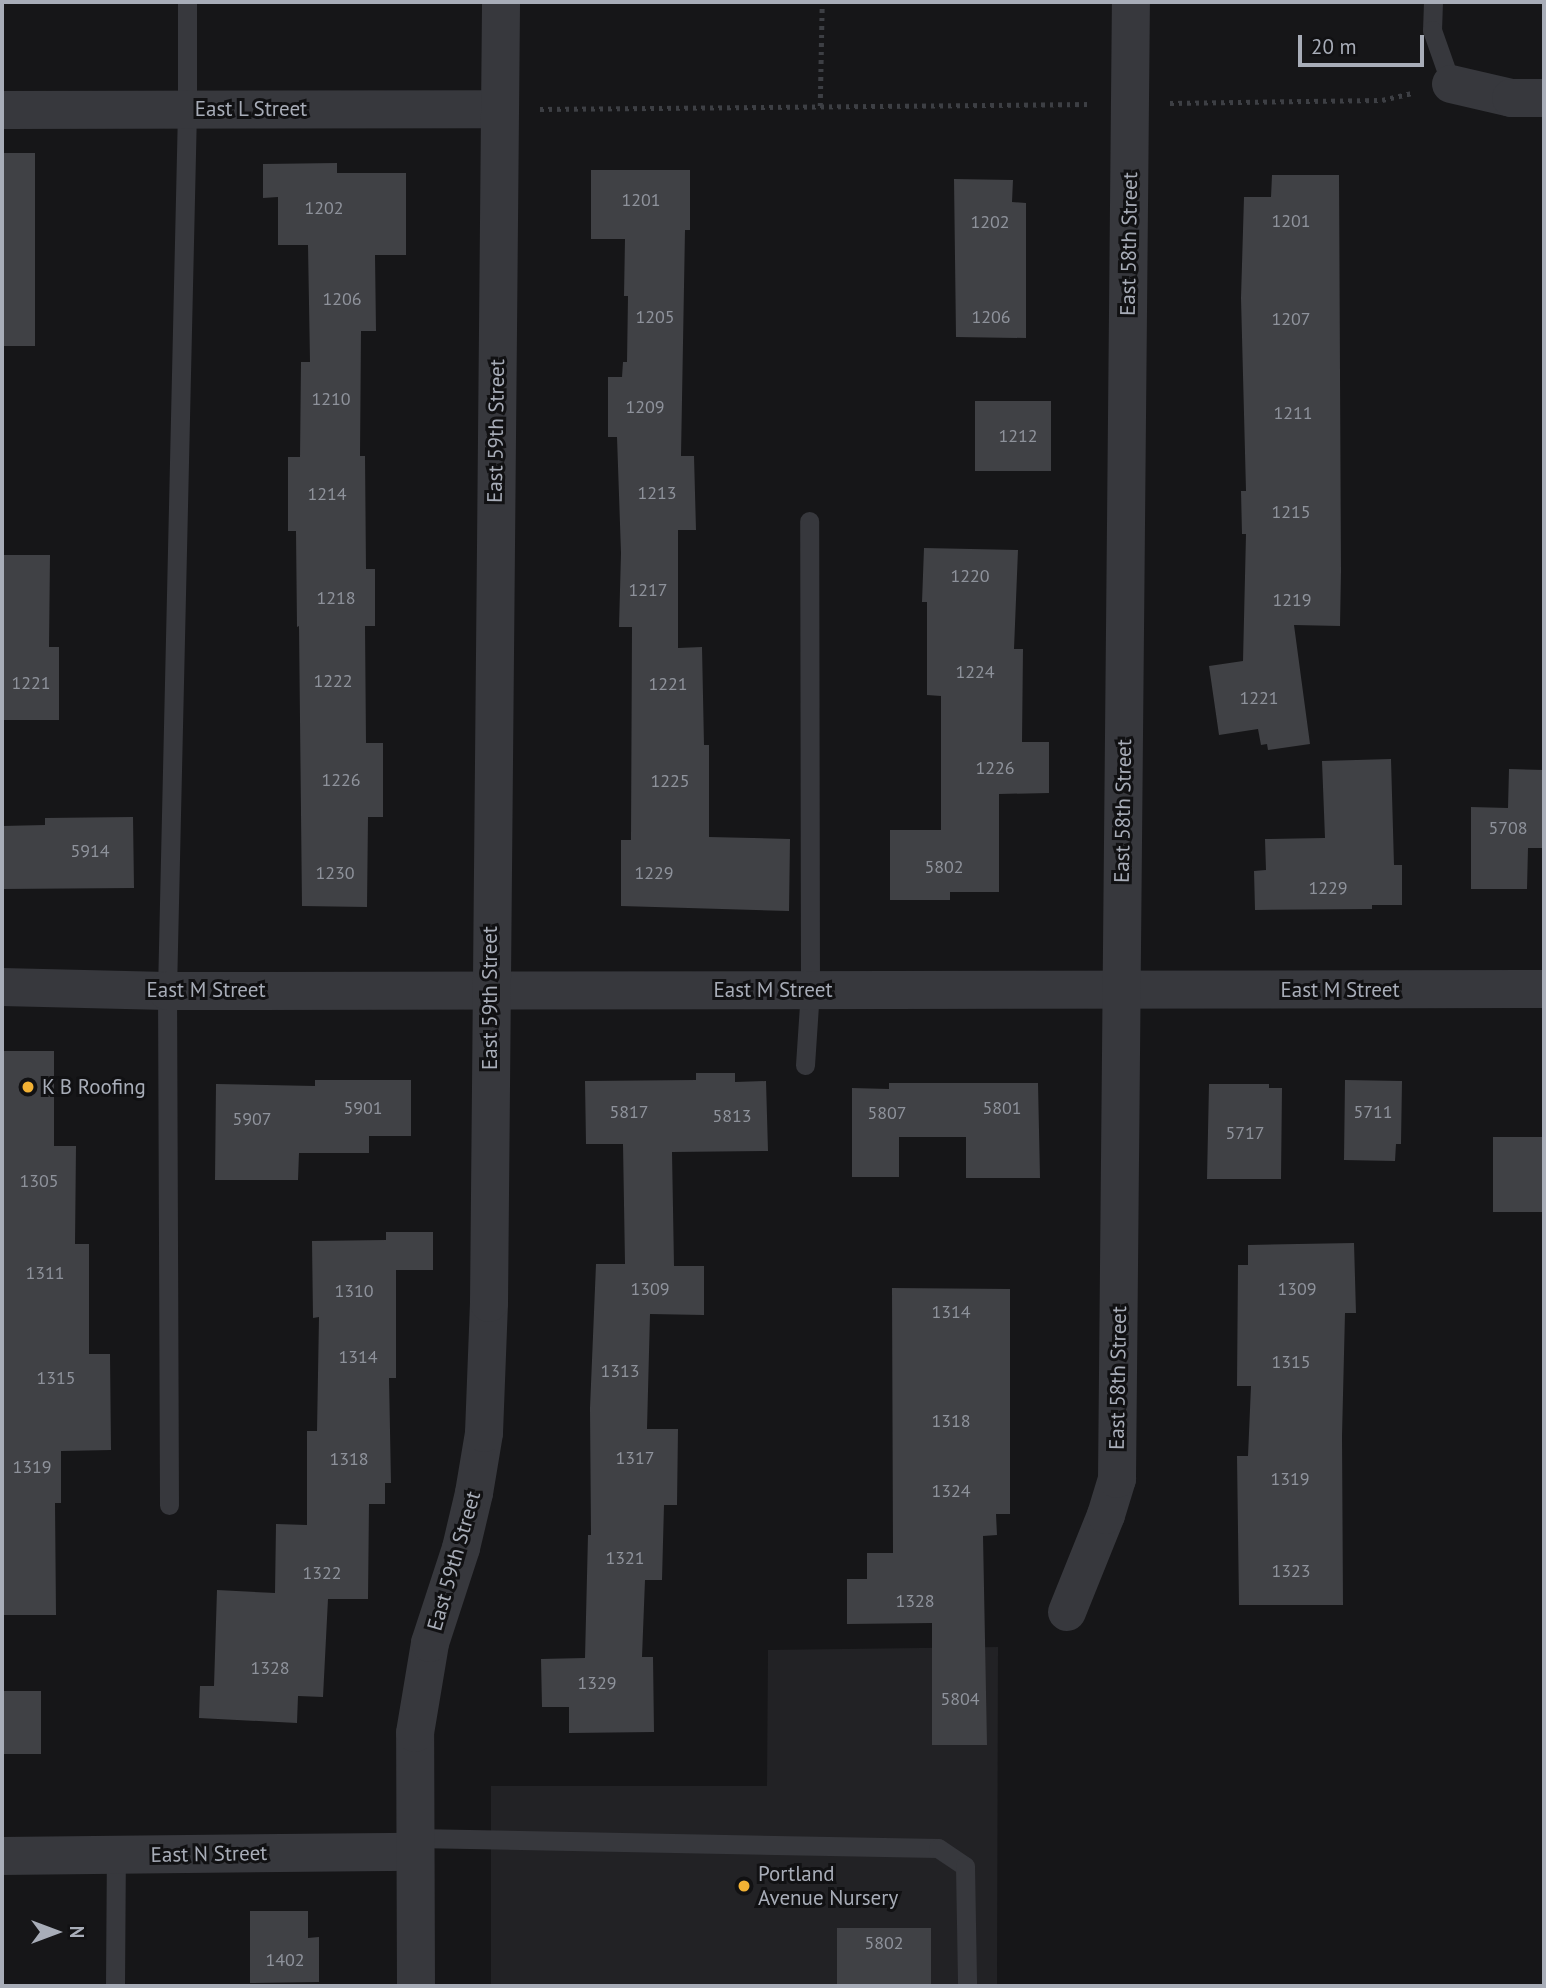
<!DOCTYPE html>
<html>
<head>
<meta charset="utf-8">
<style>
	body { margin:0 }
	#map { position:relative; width:1546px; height:1988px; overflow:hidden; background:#161618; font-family:"PT Sans",sans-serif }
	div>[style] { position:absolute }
	.built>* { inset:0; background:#222225 }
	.building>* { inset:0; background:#404145; transform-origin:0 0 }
	.path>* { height:4.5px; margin-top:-2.25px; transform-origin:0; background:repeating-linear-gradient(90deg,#3d3f44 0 3.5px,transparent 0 8.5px) }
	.service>* { height:19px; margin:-9.5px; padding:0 9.5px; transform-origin:9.5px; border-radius:9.5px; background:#37383d }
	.minor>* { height:38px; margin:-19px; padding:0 19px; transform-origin:19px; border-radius:19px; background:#37383d }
	.dots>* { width:19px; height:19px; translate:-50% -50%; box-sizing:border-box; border:4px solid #111113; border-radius:50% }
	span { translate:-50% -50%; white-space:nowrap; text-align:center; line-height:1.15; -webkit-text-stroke:6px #111113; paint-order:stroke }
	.number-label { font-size:18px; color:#8e929b }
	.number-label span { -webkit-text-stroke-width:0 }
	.street-label { font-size:21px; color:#a8adb8 }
	.poi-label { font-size:21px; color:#a8adb8 }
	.left { translate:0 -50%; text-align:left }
	.frame { position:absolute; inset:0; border:4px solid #a8adb8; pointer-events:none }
	.north { position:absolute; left:21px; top:1897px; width:70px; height:70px; -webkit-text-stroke:5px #111113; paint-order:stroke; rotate:90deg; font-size:19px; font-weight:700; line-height:28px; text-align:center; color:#a8adb8 }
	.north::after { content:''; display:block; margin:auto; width:24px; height:32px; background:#a8adb8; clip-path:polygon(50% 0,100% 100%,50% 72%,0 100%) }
	.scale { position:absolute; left:1298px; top:35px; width:126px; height:32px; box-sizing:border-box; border:4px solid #a8adb8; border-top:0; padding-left:9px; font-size:21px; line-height:24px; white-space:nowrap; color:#a8adb8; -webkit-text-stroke:5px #111113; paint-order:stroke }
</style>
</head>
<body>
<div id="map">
	<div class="built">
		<div style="clip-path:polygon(998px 1647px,997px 1986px,491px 1986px,491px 1786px,767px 1786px,768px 1650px)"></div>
	</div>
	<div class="building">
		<div style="left:2px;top:153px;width:33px;height:193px"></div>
		<div style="clip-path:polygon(337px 163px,337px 173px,406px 173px,406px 255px,375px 255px,376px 331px,361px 331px,360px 456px,365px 456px,366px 569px,375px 569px,375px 626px,365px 626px,366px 743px,383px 743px,383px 817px,368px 817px,367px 907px,302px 906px,299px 626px,297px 627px,296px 531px,288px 531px,288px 457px,300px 457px,301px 362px,310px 362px,308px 245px,278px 245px,278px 197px,263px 198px,263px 164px)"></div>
		<div style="clip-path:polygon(591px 170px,690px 170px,690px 230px,685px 230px,681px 456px,694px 456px,696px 530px,678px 530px,678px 648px,702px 647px,704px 745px,709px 745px,709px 837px,790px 839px,789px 911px,621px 906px,621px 840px,631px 840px,632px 627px,619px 627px,621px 553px,617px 437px,608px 437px,608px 377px,622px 377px,623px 362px,627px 362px,628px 296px,624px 296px,625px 239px,591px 239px)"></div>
		<div style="clip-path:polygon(1272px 175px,1339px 175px,1341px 571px,1340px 626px,1294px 625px,1310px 744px,1268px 750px,1267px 744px,1261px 745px,1258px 729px,1219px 735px,1209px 666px,1243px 661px,1246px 534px,1242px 534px,1241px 491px,1246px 491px,1241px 298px,1244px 197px,1271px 197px)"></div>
		<div style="clip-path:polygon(954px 179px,1013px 180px,1012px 202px,1026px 203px,1026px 338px,956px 337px)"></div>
		<div style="left:975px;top:401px;width:76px;height:70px"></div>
		<div style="clip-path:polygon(924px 548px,1018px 550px,1014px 649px,1023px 649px,1022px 742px,1049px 742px,1049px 793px,999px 794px,999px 892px,950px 892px,950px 900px,890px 900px,890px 830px,941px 830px,941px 696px,927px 695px,927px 602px,922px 602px)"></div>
		<div style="clip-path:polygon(2px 555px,50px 555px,49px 647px,59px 647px,59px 720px,2px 720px)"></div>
		<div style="clip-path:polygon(1391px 759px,1394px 865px,1402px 865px,1402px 905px,1372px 905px,1372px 909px,1255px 910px,1254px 871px,1266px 870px,1265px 839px,1325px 838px,1322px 761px)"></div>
		<div style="clip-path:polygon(1509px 769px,1544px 770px,1544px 848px,1528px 848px,1527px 889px,1471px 889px,1471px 807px,1508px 808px)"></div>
		<div style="clip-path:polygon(133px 817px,134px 888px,2px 889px,2px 826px,45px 825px,45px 818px)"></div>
		<div style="clip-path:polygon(2px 1051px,54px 1051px,54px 1146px,76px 1146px,75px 1244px,89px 1244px,89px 1354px,110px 1354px,111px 1450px,61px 1451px,61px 1503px,55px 1503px,56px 1615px,2px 1615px)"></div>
		<div style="clip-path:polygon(696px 1073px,735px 1073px,735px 1082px,766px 1081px,768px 1151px,672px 1152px,674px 1266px,704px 1266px,704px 1315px,650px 1314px,647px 1429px,678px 1429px,677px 1505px,664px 1505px,662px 1580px,645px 1580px,642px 1657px,653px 1657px,654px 1732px,569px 1733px,569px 1707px,542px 1707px,541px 1659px,585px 1658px,588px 1535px,591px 1535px,590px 1408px,596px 1264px,625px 1264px,623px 1144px,586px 1144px,585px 1081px,696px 1080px)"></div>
		<div style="clip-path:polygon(315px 1080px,411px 1080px,411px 1136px,369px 1136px,369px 1153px,299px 1153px,298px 1180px,215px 1180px,216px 1084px,315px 1086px)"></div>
		<div style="clip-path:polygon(1345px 1080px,1402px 1081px,1401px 1144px,1396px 1144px,1395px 1161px,1344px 1160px)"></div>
		<div style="clip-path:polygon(889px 1083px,1038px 1083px,1040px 1178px,966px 1178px,966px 1137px,899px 1137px,899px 1177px,852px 1177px,852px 1088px,889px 1089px)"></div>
		<div style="clip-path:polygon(1209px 1084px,1269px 1084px,1269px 1088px,1282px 1088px,1281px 1179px,1207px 1179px)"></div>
		<div style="left:1493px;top:1137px;width:51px;height:75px"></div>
		<div style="clip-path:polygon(386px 1232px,433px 1232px,433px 1270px,396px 1270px,396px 1378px,389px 1378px,391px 1483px,385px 1483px,385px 1504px,369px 1504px,368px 1599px,328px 1599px,323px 1697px,298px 1696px,297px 1723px,199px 1718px,200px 1686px,214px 1686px,217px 1590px,275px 1593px,276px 1524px,307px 1525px,307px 1431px,317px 1431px,319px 1317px,313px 1318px,312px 1241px,386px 1240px)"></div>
		<div style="clip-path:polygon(1354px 1243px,1356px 1313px,1345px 1313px,1342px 1436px,1343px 1605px,1239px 1605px,1237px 1456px,1248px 1456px,1251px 1386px,1237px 1386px,1238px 1265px,1248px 1265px,1248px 1245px)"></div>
		<div style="clip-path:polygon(892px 1288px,1010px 1289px,1010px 1514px,996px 1514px,997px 1535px,983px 1536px,987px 1745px,932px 1745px,932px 1623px,847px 1624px,847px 1579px,867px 1579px,867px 1553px,893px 1553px)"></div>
		<div style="left:2px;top:1691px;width:39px;height:63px"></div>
		<div style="clip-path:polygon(250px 1911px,308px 1911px,308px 1938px,319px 1937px,319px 1982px,250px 1983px)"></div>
		<div style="left:837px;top:1928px;width:94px;height:58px"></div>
	</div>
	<div class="path">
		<div style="left:1170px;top:103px;width:212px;rotate:-0.8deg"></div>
		<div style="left:1382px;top:100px;width:31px;rotate:-13deg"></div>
		<div style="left:820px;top:106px;width:104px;rotate:-88.9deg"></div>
		<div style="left:540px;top:109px;width:551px;rotate:-0.52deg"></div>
	</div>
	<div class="service">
		<div style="left:1433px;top:2px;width:28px;rotate:92deg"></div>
		<div style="left:1432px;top:30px;width:57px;rotate:70.6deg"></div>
		<div style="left:805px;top:1065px;width:75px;rotate:-86.2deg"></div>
		<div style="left:810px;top:990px;width:469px;rotate:-90.1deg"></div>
		<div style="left:169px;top:1505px;width:514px;rotate:-90.22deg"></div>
		<div style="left:167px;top:991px;width:882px;rotate:-88.7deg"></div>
		<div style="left:187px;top:109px;width:107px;rotate:-90deg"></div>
		<div style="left:415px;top:1838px;width:523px;rotate:1.1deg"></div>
		<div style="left:938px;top:1848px;width:32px;rotate:34deg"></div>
		<div style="left:965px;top:1866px;width:120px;rotate:89deg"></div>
		<div style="left:115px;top:1986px;width:131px;rotate:-89.6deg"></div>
	</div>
	<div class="minor">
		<div style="left:1451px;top:84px;width:62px;rotate:13.1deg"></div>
		<div style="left:1511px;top:98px;width:33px"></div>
		<div style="left:2px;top:110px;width:498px;rotate:-0.1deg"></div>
		<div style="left:2px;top:987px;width:165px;rotate:1.4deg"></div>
		<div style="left:167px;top:991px;width:1377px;rotate:-0.08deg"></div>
		<div style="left:1067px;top:1612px;width:105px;rotate:-68.1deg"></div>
		<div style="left:1106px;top:1515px;width:38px;rotate:-73deg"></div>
		<div style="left:1117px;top:1479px;width:1477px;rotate:-89.46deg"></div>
		<div style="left:2px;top:1856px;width:413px;rotate:-0.6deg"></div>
		<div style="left:416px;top:1986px;width:253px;rotate:-90.2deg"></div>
		<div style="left:415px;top:1733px;width:91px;rotate:-80.5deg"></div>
		<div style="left:430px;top:1643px;width:100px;rotate:-71.9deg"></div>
		<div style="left:461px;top:1548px;width:57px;rotate:-76.7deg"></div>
		<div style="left:474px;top:1493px;width:61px;rotate:-80.5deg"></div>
		<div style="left:484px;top:1433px;width:130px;rotate:-87.8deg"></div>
		<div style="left:489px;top:1303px;width:1301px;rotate:-89.47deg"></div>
	</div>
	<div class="dots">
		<div style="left:28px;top:1087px;background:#f2b134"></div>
		<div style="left:744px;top:1886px;background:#f2b134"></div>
	</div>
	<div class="number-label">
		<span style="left:641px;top:200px">1201</span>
		<span style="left:324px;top:208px">1202</span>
		<span style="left:1291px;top:221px">1201</span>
		<span style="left:990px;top:222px">1202</span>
		<span style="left:342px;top:299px">1206</span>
		<span style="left:655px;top:317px">1205</span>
		<span style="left:991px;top:317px">1206</span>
		<span style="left:1291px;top:319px">1207</span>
		<span style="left:331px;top:399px">1210</span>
		<span style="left:645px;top:407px">1209</span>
		<span style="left:1293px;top:413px">1211</span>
		<span style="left:1018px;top:436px">1212</span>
		<span style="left:657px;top:493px">1213</span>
		<span style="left:327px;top:494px">1214</span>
		<span style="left:1291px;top:512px">1215</span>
		<span style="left:970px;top:576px">1220</span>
		<span style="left:648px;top:590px">1217</span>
		<span style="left:336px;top:598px">1218</span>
		<span style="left:1292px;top:600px">1219</span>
		<span style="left:975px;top:672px">1224</span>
		<span style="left:333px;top:681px">1222</span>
		<span style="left:31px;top:683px">1221</span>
		<span style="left:668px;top:684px">1221</span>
		<span style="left:1259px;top:698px">1221</span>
		<span style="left:995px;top:768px">1226</span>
		<span style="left:341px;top:780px">1226</span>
		<span style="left:670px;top:781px">1225</span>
		<span style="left:1508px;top:828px">5708</span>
		<span style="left:90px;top:851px">5914</span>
		<span style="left:944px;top:867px">5802</span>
		<span style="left:335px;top:873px">1230</span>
		<span style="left:654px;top:873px">1229</span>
		<span style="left:1328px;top:888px">1229</span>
		<span style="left:363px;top:1108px">5901</span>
		<span style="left:1002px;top:1108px">5801</span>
		<span style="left:629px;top:1112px">5817</span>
		<span style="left:1373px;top:1112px">5711</span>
		<span style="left:887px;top:1113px">5807</span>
		<span style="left:732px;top:1116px">5813</span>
		<span style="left:252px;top:1119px">5907</span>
		<span style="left:1245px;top:1133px">5717</span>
		<span style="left:39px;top:1181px">1305</span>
		<span style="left:45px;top:1273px">1311</span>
		<span style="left:650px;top:1289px">1309</span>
		<span style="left:1297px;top:1289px">1309</span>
		<span style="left:354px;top:1291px">1310</span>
		<span style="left:951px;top:1312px">1314</span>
		<span style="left:358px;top:1357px">1314</span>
		<span style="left:1291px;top:1362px">1315</span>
		<span style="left:620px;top:1371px">1313</span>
		<span style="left:56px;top:1378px">1315</span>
		<span style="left:951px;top:1421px">1318</span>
		<span style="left:635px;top:1458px">1317</span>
		<span style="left:349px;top:1459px">1318</span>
		<span style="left:32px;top:1467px">1319</span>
		<span style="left:1290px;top:1479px">1319</span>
		<span style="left:951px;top:1491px">1324</span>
		<span style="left:625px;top:1558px">1321</span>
		<span style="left:1291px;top:1571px">1323</span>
		<span style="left:322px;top:1573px">1322</span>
		<span style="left:915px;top:1601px">1328</span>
		<span style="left:270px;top:1668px">1328</span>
		<span style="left:597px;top:1683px">1329</span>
		<span style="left:960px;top:1699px">5804</span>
		<span style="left:884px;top:1943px">5802</span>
		<span style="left:285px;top:1960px">1402</span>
	</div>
	<div class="street-label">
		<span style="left:251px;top:109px">East L Street</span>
		<span style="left:1129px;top:244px;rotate:-89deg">East 58th Street</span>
		<span style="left:496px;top:431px;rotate:-89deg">East 59th Street</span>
		<span style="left:1123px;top:811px;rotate:-89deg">East 58th Street</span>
		<span style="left:206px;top:990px">East M Street</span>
		<span style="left:773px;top:990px">East M Street</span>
		<span style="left:1340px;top:990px">East M Street</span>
		<span style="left:490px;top:998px;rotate:-90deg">East 59th Street</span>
		<span style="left:1118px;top:1378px;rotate:-89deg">East 58th Street</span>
		<span style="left:454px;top:1561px;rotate:-74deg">East 59th Street</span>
		<span style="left:209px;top:1854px;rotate:-1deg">East N Street</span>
	</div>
	<div class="poi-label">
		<span class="left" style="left:42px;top:1087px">K B Roofing</span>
		<span class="left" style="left:758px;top:1886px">Portland<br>Avenue Nursery</span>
	</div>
	<div class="frame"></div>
	<div class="north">N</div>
	<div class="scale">20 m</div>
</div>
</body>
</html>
